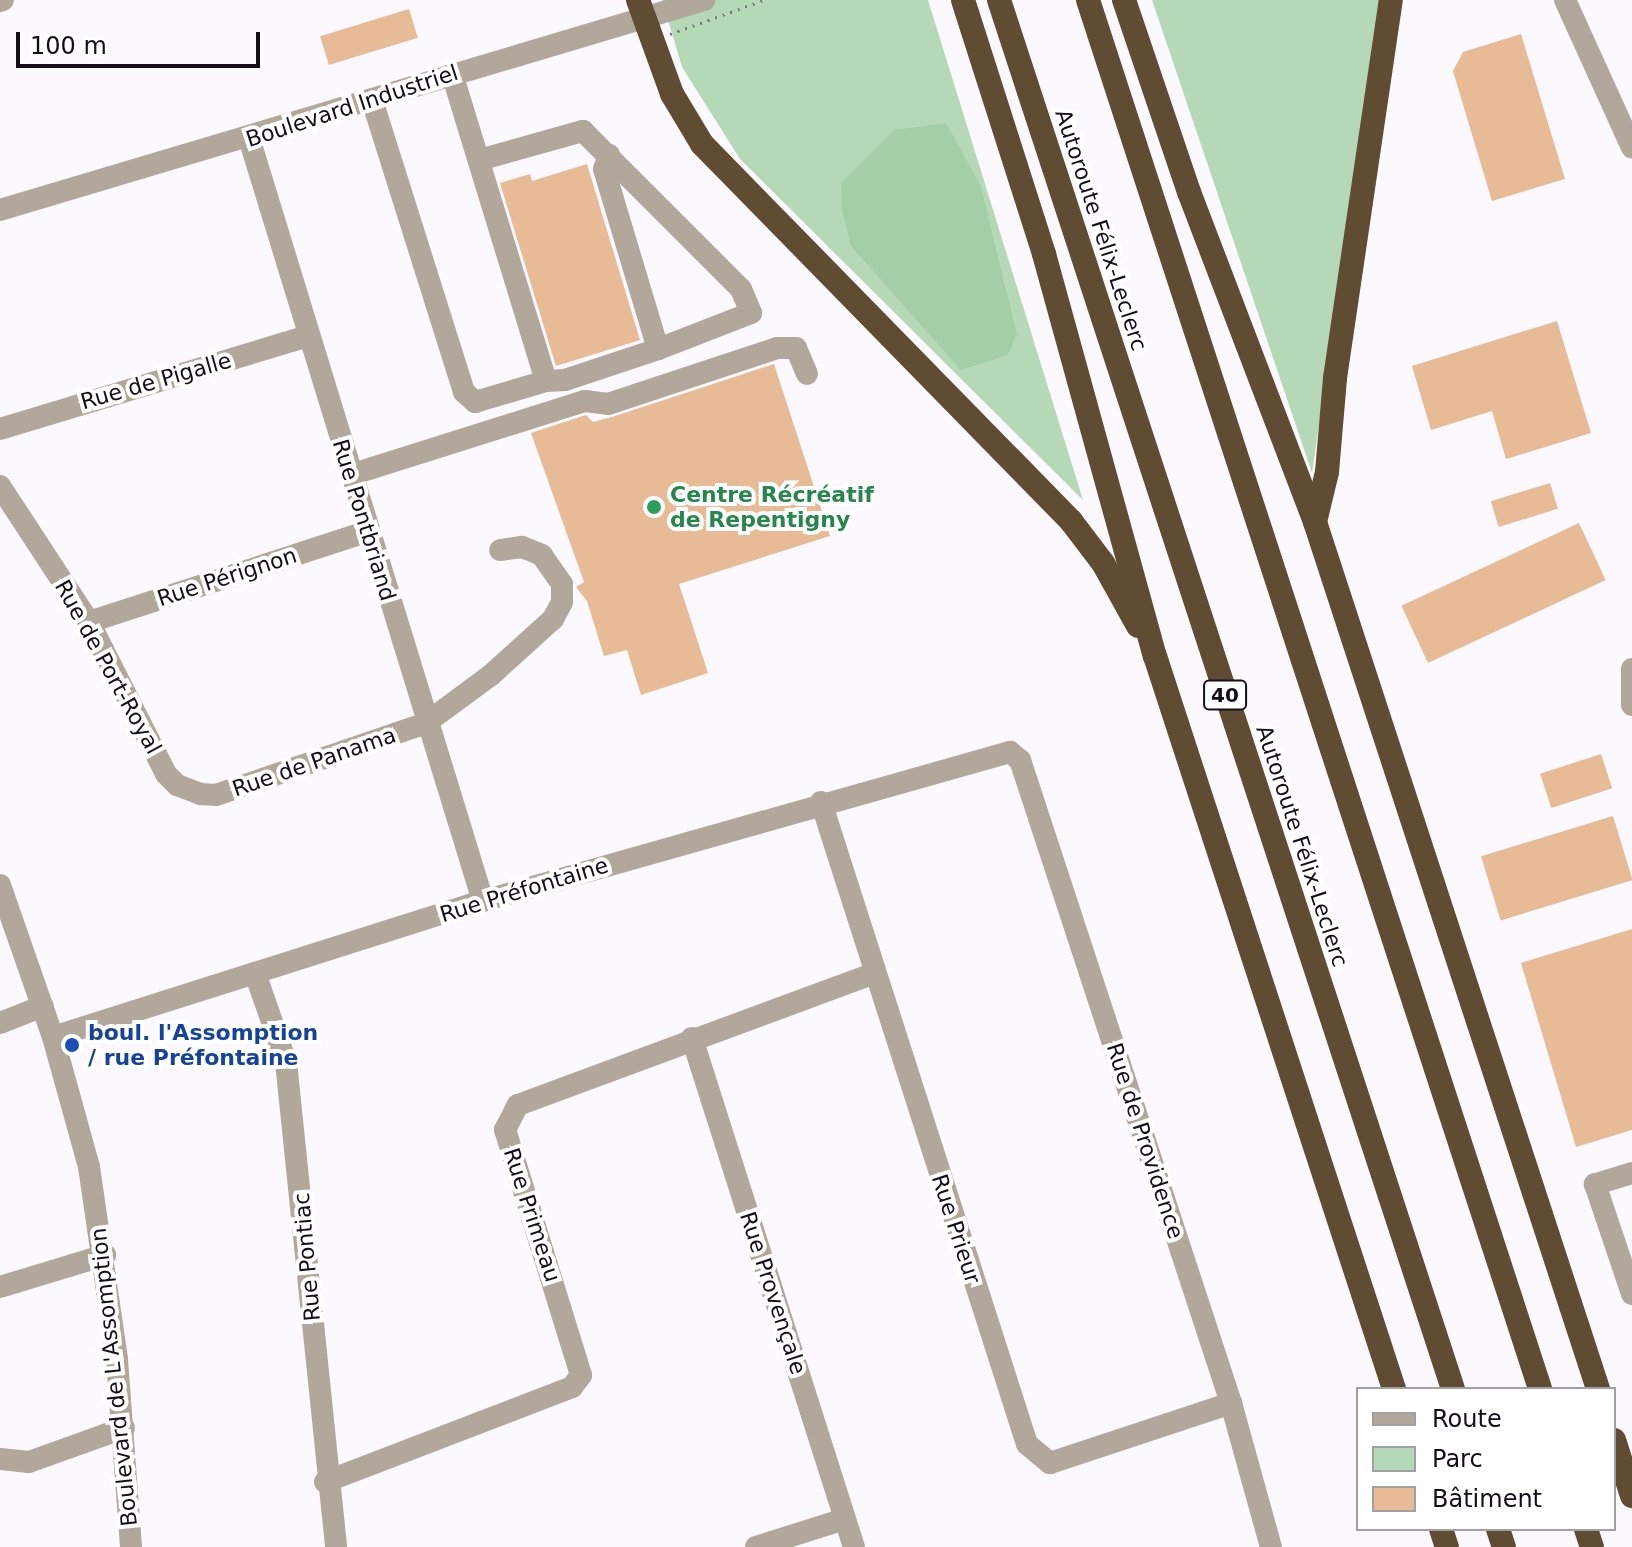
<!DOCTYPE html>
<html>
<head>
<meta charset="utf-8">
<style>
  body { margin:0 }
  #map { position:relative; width:1632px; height:1547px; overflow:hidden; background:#fbf8fe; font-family:"DejaVu Sans",sans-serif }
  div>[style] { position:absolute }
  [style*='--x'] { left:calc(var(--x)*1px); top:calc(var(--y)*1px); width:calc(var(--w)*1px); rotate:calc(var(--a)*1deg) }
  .green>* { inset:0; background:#b5d9b6 }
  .forest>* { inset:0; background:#a4cea6 }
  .building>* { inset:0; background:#e7bb96; transform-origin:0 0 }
  .path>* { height:3px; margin-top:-1.5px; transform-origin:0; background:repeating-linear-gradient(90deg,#7d7880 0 2px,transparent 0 8px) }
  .minor>* { height:22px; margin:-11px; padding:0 11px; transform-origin:11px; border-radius:11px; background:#b2a79b }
  .highway>* { height:24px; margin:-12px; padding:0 12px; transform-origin:12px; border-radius:12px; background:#604b33 }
  .dots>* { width:22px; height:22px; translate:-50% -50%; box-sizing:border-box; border:4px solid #fff; border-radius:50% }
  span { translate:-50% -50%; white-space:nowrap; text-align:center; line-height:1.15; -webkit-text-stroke:8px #fff; paint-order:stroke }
  .shield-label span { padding:2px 6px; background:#fff; border:2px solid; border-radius:6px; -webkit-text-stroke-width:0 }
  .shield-label { font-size:20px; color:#150e19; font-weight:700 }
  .street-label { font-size:22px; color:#150e19 }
  .leisure-label { font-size:22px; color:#27864d; font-weight:700 }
  .left { translate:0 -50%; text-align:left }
  .transit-label { font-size:22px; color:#164399; font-weight:700 }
  .legend { position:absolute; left:1356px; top:1387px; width:260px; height:144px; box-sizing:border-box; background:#fff; border:2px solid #a19fa3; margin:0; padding:10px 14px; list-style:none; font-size:24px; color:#150e19 }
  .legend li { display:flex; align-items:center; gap:16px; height:40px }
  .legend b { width:40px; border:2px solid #a19fa3 }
  .scale { position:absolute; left:16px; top:32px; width:244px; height:36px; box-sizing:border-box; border:4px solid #150e19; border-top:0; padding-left:10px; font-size:24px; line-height:28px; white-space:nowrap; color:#150e19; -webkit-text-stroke:6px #fff; paint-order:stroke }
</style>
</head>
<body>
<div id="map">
  <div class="green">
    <i style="clip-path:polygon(evenodd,662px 0,928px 0,1083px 500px,740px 159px,682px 67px,662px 0,946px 124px,981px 187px,1017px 333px,946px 124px)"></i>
    <i style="clip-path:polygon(1152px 0,1380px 0,1312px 473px)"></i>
  </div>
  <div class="forest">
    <i style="clip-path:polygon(946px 123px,981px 186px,1017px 333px,1008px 355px,961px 370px,851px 246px,842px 210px,841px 183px,894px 130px)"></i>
  </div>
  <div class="building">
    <i style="left:409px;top:9px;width:30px;height:93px;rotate:73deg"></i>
    <i style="clip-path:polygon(1521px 34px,1565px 179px,1492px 201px,1453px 71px,1463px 52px)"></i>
    <i style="clip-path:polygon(587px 164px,640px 340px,556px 366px,500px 183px,530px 174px,532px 181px)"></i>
    <i style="clip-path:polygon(1557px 321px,1591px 433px,1506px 459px,1492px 411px,1431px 430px,1412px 366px)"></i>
    <i style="clip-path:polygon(774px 364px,830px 536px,679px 584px,708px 673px,641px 695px,627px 650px,604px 656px,587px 601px,576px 587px,584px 582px,531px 433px,586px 415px,593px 422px,612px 417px)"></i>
    <i style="left:1550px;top:483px;width:27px;height:62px;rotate:73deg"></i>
    <i style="left:1579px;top:523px;width:63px;height:196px;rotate:65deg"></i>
    <i style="left:1601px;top:754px;width:36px;height:64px;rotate:72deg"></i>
    <i style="left:1613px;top:816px;width:67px;height:138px;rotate:73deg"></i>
    <i style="clip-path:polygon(1632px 929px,1632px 1130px,1576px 1147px,1521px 963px)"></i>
  </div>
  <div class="path">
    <i style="--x:670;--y:34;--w:100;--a:-19.9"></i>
  </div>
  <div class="minor">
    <i style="--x:1565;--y:0;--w:162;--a:65.6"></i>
    <i style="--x:0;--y:1;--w:3;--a:-18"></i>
    <i style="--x:372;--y:100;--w:306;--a:72.5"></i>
    <i style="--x:464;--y:392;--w:15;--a:42"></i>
    <i style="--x:475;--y:402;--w:74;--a:-16.5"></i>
    <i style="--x:546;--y:381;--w:321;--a:-107"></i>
    <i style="--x:249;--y:138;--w:798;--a:72.95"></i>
    <i style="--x:479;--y:160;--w:108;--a:-15.6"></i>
    <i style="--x:583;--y:131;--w:223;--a:45"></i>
    <i style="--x:741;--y:289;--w:26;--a:67"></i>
    <i style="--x:751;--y:313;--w:100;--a:158.8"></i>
    <i style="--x:0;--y:210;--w:735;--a:-16.61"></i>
    <i style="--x:546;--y:381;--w:19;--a:-3"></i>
    <i style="--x:565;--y:380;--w:98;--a:-18.4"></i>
    <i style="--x:658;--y:349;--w:188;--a:-106.7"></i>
    <i style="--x:604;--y:169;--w:15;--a:-70"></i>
    <i style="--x:0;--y:429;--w:323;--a:-16.8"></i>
    <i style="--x:350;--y:475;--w:246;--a:-17.5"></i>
    <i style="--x:585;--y:401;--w:23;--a:7"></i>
    <i style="--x:608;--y:404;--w:178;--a:-18.3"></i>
    <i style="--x:777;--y:348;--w:19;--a:0"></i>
    <i style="--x:796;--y:348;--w:28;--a:67"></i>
    <i style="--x:0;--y:486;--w:163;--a:56.8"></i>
    <i style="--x:89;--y:622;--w:170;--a:63.1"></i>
    <i style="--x:166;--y:774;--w:16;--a:45"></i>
    <i style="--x:177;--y:785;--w:26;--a:21"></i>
    <i style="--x:201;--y:794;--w:15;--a:4"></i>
    <i style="--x:216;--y:795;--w:222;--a:-18.9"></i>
    <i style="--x:426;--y:723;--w:81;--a:-36.4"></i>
    <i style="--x:491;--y:675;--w:84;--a:-42.1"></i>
    <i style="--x:553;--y:619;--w:19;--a:-62"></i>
    <i style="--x:562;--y:602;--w:18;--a:-90"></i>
    <i style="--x:562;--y:584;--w:35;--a:-125"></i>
    <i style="--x:542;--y:555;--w:22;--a:-158"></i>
    <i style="--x:522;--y:547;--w:22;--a:172"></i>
    <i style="--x:89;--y:622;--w:291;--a:-18"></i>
    <i style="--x:1632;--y:669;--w:36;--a:90"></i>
    <i style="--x:821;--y:802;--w:674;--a:72.21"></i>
    <i style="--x:1027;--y:1444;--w:30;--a:40"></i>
    <i style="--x:1050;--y:1463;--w:191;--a:-18.3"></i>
    <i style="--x:0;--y:885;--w:161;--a:70.8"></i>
    <i style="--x:53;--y:1037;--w:135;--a:74.5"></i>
    <i style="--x:89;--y:1167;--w:195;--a:81.7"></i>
    <i style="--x:117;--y:1360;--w:188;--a:85.7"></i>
    <i style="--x:255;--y:973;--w:94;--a:70.8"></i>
    <i style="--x:286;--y:1062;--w:488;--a:84.1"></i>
    <i style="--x:0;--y:1023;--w:46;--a:-21.6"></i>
    <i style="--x:53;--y:1037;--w:451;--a:-17.6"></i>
    <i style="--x:483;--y:901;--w:548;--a:-15.79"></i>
    <i style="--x:1010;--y:752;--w:13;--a:39"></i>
    <i style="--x:1020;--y:760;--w:677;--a:71.83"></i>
    <i style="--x:1231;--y:1403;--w:149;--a:74.5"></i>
    <i style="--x:692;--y:1038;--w:534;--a:72.35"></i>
    <i style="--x:1632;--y:1173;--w:39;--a:163"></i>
    <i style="--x:1595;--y:1184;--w:116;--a:71.4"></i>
    <i style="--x:0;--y:1287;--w:110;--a:-16.9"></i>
    <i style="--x:0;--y:1459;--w:29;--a:6"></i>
    <i style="--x:29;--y:1462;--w:101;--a:-19.7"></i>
    <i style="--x:325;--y:1482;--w:265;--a:-21"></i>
    <i style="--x:572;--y:1387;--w:15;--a:-53"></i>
    <i style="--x:581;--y:1375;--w:257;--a:-107.2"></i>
    <i style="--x:505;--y:1130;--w:28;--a:-63"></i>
    <i style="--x:518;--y:1105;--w:377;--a:-20.3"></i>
    <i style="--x:756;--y:1547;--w:93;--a:-17.5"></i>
  </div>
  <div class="highway">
    <i style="--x:638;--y:0;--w:100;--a:70.1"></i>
    <i style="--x:672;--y:94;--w:58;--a:59"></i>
    <i style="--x:702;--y:144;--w:528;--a:45.61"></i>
    <i style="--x:1071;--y:521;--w:53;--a:52.7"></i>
    <i style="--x:1103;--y:563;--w:72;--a:60.9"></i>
    <i style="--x:963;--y:0;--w:267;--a:72.3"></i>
    <i style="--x:1044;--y:254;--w:417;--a:74.6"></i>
    <i style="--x:1155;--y:656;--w:771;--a:71.94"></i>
    <i style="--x:999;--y:0;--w:1461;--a:71.9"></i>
    <i style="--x:1088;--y:0;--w:1461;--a:71.97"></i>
    <i style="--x:1124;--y:0;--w:203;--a:71.3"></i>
    <i style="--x:1189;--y:192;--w:353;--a:69.1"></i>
    <i style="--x:1315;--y:522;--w:912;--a:71.92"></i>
    <i style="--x:1315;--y:522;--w:51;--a:-76.5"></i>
    <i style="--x:1327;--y:472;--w:94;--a:-85.1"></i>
    <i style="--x:1335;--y:378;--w:382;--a:-81.6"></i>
    <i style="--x:1614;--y:1440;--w:59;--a:72.2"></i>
    <i style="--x:1441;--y:1529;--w:19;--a:72"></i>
    <i style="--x:1498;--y:1529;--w:19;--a:72"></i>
    <i style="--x:1586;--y:1529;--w:19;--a:72"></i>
  </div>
  <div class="dots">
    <i style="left:654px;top:507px;background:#2e9e5b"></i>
    <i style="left:72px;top:1045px;background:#1a4fb4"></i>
  </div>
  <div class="shield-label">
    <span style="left:1225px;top:695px">40</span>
  </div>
  <div class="street-label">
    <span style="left:352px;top:106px;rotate:-18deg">Boulevard Industriel</span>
    <span style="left:1101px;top:230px;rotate:72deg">Autoroute Félix-Leclerc</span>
    <span style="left:156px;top:381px;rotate:-16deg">Rue de Pigalle</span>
    <span style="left:364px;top:520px;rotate:73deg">Rue Pontbriand</span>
    <span style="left:227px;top:577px;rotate:-18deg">Rue Pérignon</span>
    <span style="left:108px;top:667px;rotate:61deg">Rue de Port-Royal</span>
    <span style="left:314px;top:762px;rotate:-19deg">Rue de Panama</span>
    <span style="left:1302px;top:846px;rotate:72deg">Autoroute Félix-Leclerc</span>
    <span style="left:524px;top:890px;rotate:-17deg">Rue Préfontaine</span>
    <span style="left:1145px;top:1141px;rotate:72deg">Rue de Providence</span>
    <span style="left:532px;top:1215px;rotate:72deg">Rue Primeau</span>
    <span style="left:956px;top:1229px;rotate:72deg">Rue Prieur</span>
    <span style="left:307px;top:1257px;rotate:-95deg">Rue Pontiac</span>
    <span style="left:773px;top:1293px;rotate:72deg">Rue Provençale</span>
    <span style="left:114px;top:1377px;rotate:-96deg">Boulevard de L'Assomption</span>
  </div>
  <div class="leisure-label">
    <span class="left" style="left:670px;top:507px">Centre Récréatif<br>de Repentigny</span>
  </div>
  <div class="transit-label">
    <span class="left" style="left:88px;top:1045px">boul. l'Assomption<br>/ rue Préfontaine</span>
  </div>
  <ul class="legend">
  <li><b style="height:10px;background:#b2a79b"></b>Route</li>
  <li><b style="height:22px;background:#b5d9b6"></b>Parc</li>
  <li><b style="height:22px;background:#e7bb96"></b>Bâtiment</li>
  </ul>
  <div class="scale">100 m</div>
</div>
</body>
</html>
